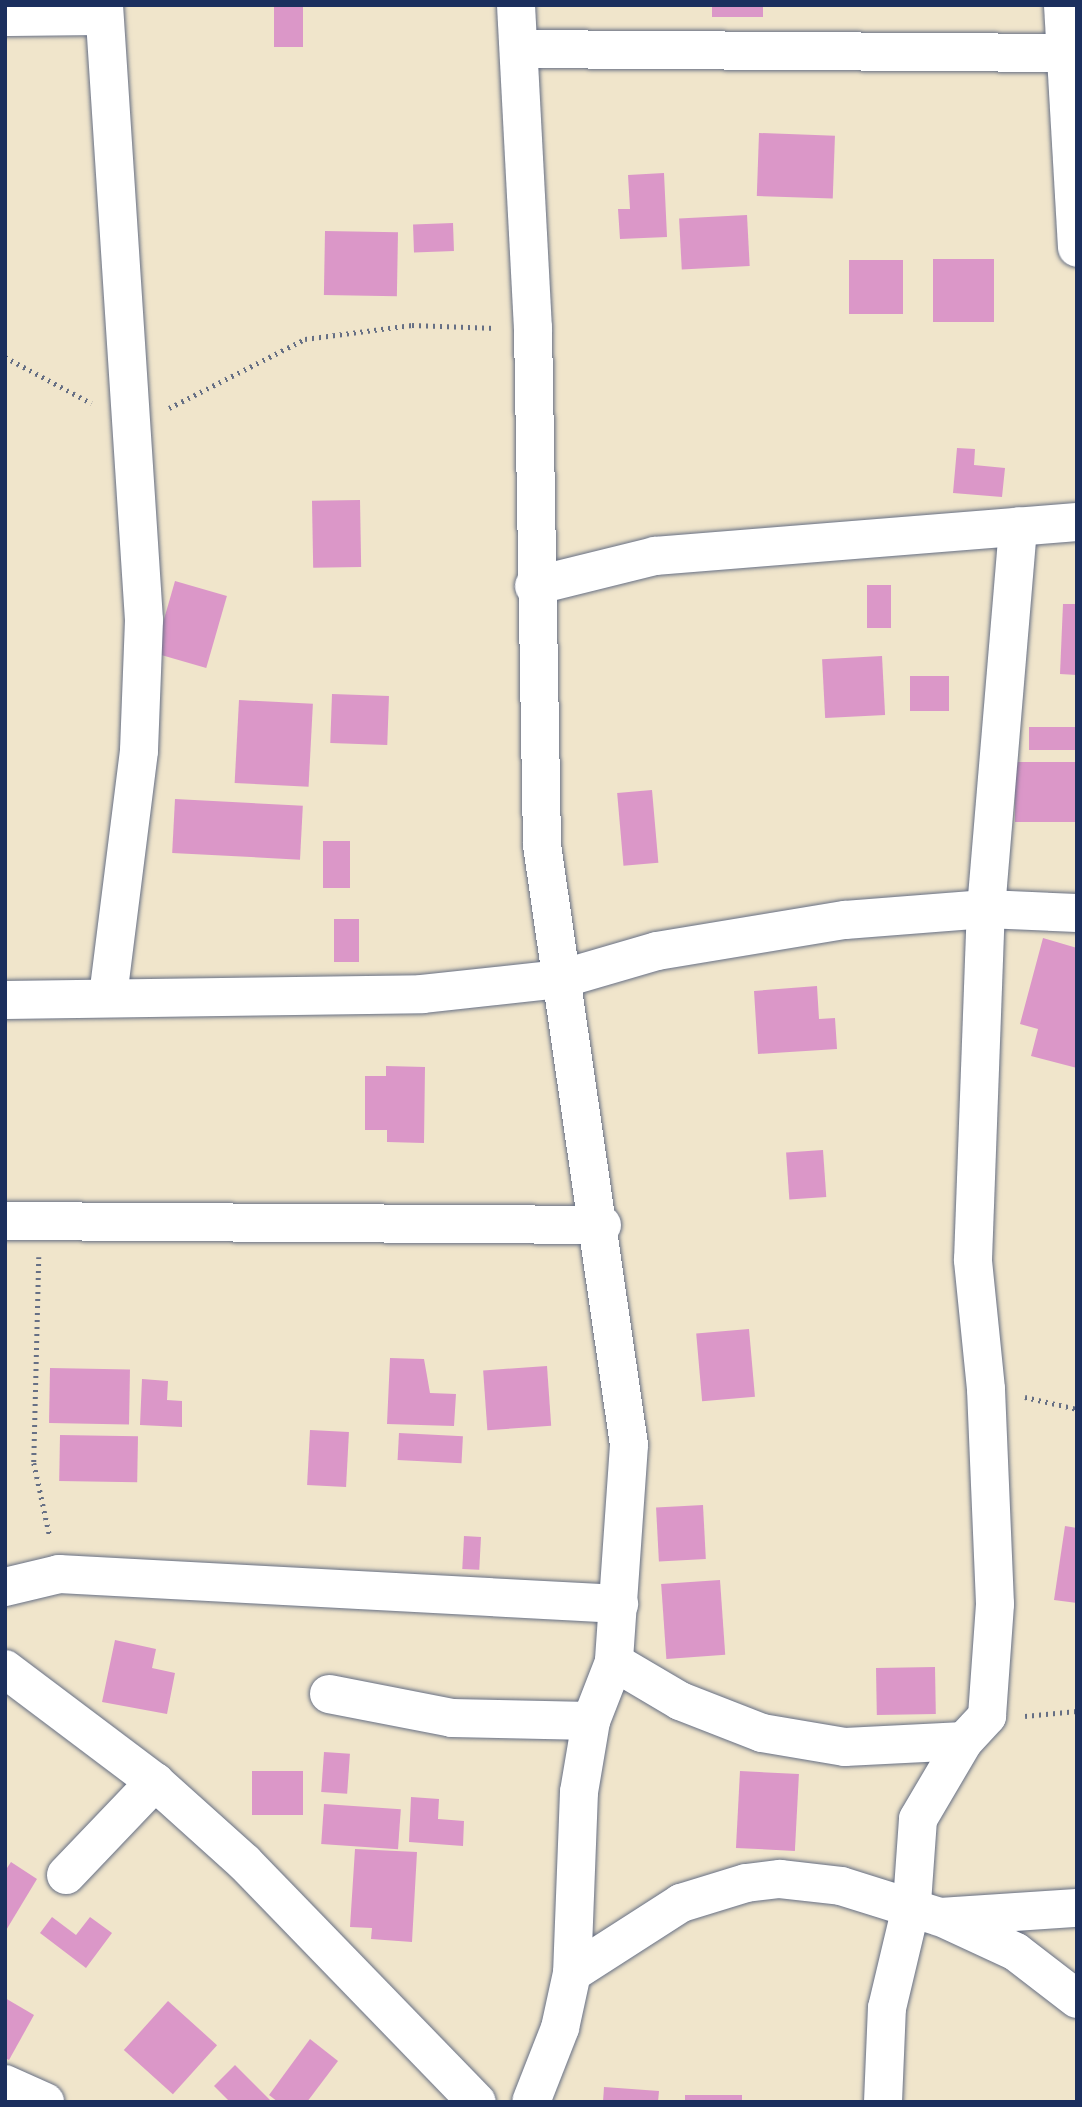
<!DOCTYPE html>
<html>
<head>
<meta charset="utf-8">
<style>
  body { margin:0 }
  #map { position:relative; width:1082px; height:2107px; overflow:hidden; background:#f0e5cb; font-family:"Indie Flower",sans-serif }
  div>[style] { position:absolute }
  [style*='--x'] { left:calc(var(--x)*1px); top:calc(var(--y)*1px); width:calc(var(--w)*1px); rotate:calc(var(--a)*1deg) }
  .building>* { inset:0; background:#db97c8; transform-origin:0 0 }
  .path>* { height:4.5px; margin-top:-2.25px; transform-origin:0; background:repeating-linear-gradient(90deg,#666f84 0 2px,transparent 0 7px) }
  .roads { filter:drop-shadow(0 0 2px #666f84) drop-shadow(0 0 2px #666f84) }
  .minor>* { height:38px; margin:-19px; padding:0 19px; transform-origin:19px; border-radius:19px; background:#fff }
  span { translate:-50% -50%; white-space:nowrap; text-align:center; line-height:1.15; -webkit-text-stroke:5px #f6f6f2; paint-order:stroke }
  .frame { position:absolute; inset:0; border:7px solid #1b2f5e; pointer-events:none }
</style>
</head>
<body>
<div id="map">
  <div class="building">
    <i style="left:274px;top:5px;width:29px;height:42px"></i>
    <i style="left:712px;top:5px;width:51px;height:12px"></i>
    <i style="left:759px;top:133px;width:76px;height:63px;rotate:2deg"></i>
    <i style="clip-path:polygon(664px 173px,667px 237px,620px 239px,618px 209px,630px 209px,628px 175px)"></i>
    <i style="left:747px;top:215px;width:51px;height:68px;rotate:87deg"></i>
    <i style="left:453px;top:223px;width:28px;height:40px;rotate:88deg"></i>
    <i style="left:325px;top:231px;width:73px;height:64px;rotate:1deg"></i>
    <i style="left:933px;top:259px;width:61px;height:63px"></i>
    <i style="left:849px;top:260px;width:54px;height:54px"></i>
    <i style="clip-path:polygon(957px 448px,975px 449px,974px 465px,1005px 468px,1002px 497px,953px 493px)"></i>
    <i style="left:360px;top:500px;width:67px;height:48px;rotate:89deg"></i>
    <i style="left:175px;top:581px;width:54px;height:75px;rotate:16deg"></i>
    <i style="left:867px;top:585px;width:24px;height:43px"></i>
    <i style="clip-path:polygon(1063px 604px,1077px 604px,1077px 675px,1060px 674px)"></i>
    <i style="left:882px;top:656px;width:59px;height:60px;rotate:87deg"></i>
    <i style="left:949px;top:676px;width:35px;height:39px;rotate:90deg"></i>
    <i style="left:332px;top:694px;width:57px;height:49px;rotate:2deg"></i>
    <i style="left:239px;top:700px;width:74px;height:83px;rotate:3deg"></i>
    <i style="left:1077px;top:727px;width:23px;height:48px;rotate:90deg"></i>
    <i style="left:1015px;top:762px;width:62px;height:60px"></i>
    <i style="left:652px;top:790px;width:73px;height:35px;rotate:85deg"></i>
    <i style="left:175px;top:799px;width:128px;height:54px;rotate:3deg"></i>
    <i style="left:323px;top:841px;width:27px;height:47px"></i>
    <i style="left:334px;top:919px;width:25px;height:43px"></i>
    <i style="clip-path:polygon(1043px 938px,1077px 948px,1077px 1068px,1031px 1056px,1038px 1029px,1020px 1024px)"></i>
    <i style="clip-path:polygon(817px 986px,819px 1019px,835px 1018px,837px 1049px,758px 1054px,754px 991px)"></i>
    <i style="clip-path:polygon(386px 1066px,425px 1067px,424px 1143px,387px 1142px,387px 1130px,365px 1130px,365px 1076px,386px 1076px)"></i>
    <i style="left:823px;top:1150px;width:47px;height:37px;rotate:86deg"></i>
    <i style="left:749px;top:1329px;width:68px;height:53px;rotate:85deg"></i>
    <i style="clip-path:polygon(390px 1358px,424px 1359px,430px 1393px,456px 1394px,454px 1426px,387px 1424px)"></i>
    <i style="left:547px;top:1366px;width:60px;height:64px;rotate:86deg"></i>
    <i style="left:50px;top:1368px;width:80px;height:55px;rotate:1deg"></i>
    <i style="clip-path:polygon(142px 1379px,168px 1381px,167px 1400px,182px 1401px,182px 1427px,140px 1425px)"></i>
    <i style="left:310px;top:1430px;width:39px;height:55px;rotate:3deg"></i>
    <i style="left:399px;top:1433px;width:64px;height:27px;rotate:3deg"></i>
    <i style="left:60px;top:1435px;width:78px;height:46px;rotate:1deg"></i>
    <i style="left:703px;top:1505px;width:54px;height:47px;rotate:87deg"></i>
    <i style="clip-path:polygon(1065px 1526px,1077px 1528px,1077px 1603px,1054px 1600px)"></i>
    <i style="left:464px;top:1536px;width:17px;height:33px;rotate:3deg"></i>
    <i style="left:720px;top:1580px;width:75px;height:59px;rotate:86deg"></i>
    <i style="clip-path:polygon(115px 1640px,156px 1649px,152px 1668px,175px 1673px,167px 1714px,102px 1702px)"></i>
    <i style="left:935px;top:1667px;width:47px;height:59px;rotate:89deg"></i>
    <i style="left:324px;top:1752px;width:26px;height:40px;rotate:4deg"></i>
    <i style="left:252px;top:1771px;width:51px;height:44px"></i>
    <i style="left:740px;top:1771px;width:59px;height:77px;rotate:3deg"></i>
    <i style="clip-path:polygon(411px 1797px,439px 1799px,438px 1819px,464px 1821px,463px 1846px,409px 1842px)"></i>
    <i style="left:324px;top:1804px;width:77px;height:40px;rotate:4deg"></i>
    <i style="clip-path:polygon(355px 1849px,417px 1852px,412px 1942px,371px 1939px,372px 1928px,350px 1927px)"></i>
    <i style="clip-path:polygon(11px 1862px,37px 1879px,5px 1932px,5px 1871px)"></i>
    <i style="clip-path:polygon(52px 1917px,76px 1935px,90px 1917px,112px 1933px,86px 1968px,40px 1933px)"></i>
    <i style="clip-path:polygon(5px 1998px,34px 2015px,9px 2060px,5px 2058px)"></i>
    <i style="left:168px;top:2001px;width:66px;height:66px;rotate:42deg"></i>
    <i style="clip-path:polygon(310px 2039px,338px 2061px,307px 2102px,278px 2102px,269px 2095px)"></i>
    <i style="clip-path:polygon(235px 2065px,272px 2102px,230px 2102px,214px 2086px)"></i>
    <i style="clip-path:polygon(604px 2087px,659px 2091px,658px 2102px,603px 2102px)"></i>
    <i style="left:685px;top:2095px;width:57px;height:7px"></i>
  </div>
  <div class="path">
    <i style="--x:5;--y:357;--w:98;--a:28.1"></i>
    <i style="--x:169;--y:408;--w:153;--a:-26.9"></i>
    <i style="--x:305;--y:339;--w:108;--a:-7.5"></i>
    <i style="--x:412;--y:325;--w:84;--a:2"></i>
    <i style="--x:39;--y:1257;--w:206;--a:91.4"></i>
    <i style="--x:34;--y:1463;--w:76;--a:77.8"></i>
    <i style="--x:1025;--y:1397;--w:53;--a:13"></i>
    <i style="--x:1025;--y:1716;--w:52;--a:-5.5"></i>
  </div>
  <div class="roads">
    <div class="minor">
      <i style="--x:104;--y:5;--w:616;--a:86.28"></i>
      <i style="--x:144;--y:620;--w:131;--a:92.2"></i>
      <i style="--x:139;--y:751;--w:248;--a:97.2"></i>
      <i style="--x:516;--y:5;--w:323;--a:87"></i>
      <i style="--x:533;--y:328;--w:517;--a:89"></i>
      <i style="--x:542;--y:845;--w:606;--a:81.75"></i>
      <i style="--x:629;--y:1445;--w:218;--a:94"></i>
      <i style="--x:614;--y:1662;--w:63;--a:111.3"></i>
      <i style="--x:591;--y:1721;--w:72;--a:99.6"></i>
      <i style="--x:579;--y:1792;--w:181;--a:92.2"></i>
      <i style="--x:572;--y:1973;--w:56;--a:102.3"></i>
      <i style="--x:560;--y:2028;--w:79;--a:111.4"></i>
      <i style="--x:1063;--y:5;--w:243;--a:86.7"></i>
      <i style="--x:5;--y:17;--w:99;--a:-0.6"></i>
      <i style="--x:519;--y:49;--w:543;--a:0.42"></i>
      <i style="--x:534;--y:586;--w:125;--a:-13.9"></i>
      <i style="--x:655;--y:556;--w:423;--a:-4.6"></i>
      <i style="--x:5;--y:1000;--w:417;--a:-0.8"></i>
      <i style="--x:422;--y:994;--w:140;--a:-6.2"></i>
      <i style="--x:561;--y:979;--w:100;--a:-16.3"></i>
      <i style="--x:657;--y:951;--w:191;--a:-9.4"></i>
      <i style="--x:845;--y:920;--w:141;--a:-4.5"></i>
      <i style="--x:986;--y:909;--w:91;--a:2.5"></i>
      <i style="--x:5;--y:1221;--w:597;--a:0.38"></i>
      <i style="--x:5;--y:1587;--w:56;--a:-13.5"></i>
      <i style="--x:59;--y:1574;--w:561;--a:3.07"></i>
      <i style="--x:614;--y:1662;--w:77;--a:30.6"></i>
      <i style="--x:680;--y:1701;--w:88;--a:21.3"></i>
      <i style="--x:762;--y:1733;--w:84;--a:9.6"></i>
      <i style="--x:845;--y:1747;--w:119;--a:-2.9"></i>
      <i style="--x:5;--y:1669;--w:188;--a:37"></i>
      <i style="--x:155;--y:1782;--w:121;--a:42"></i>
      <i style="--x:245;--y:1863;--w:333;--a:45.9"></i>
      <i style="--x:329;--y:1694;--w:125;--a:11"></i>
      <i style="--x:452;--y:1718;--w:139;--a:1.2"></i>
      <i style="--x:66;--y:1875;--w:129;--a:-46.3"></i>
      <i style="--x:945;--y:1919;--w:78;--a:24.9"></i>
      <i style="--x:1016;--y:1952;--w:77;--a:37.6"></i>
      <i style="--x:572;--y:1973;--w:130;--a:-32.7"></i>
      <i style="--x:681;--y:1903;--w:68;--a:-17.1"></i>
      <i style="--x:746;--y:1883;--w:34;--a:-7"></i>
      <i style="--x:780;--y:1879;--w:61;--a:6.5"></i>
      <i style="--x:841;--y:1886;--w:104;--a:17.4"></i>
      <i style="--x:940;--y:1917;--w:137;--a:-3.8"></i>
      <i style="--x:5;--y:2084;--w:44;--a:24.2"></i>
      <i style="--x:883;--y:2102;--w:94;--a:-87.6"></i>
      <i style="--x:887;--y:2008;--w:108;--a:-76.6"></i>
      <i style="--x:912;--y:1903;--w:84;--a:-85.9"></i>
      <i style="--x:918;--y:1819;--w:91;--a:-59.5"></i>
      <i style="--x:964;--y:1741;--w:34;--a:-47"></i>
      <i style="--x:987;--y:1716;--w:112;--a:-85.9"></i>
      <i style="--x:995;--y:1604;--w:215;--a:-92.4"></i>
      <i style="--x:986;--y:1389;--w:130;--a:-95.8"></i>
      <i style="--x:973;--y:1260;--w:351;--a:-87.9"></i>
      <i style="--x:986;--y:909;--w:384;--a:-85.2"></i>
    </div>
  </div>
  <div class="frame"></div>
</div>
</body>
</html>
